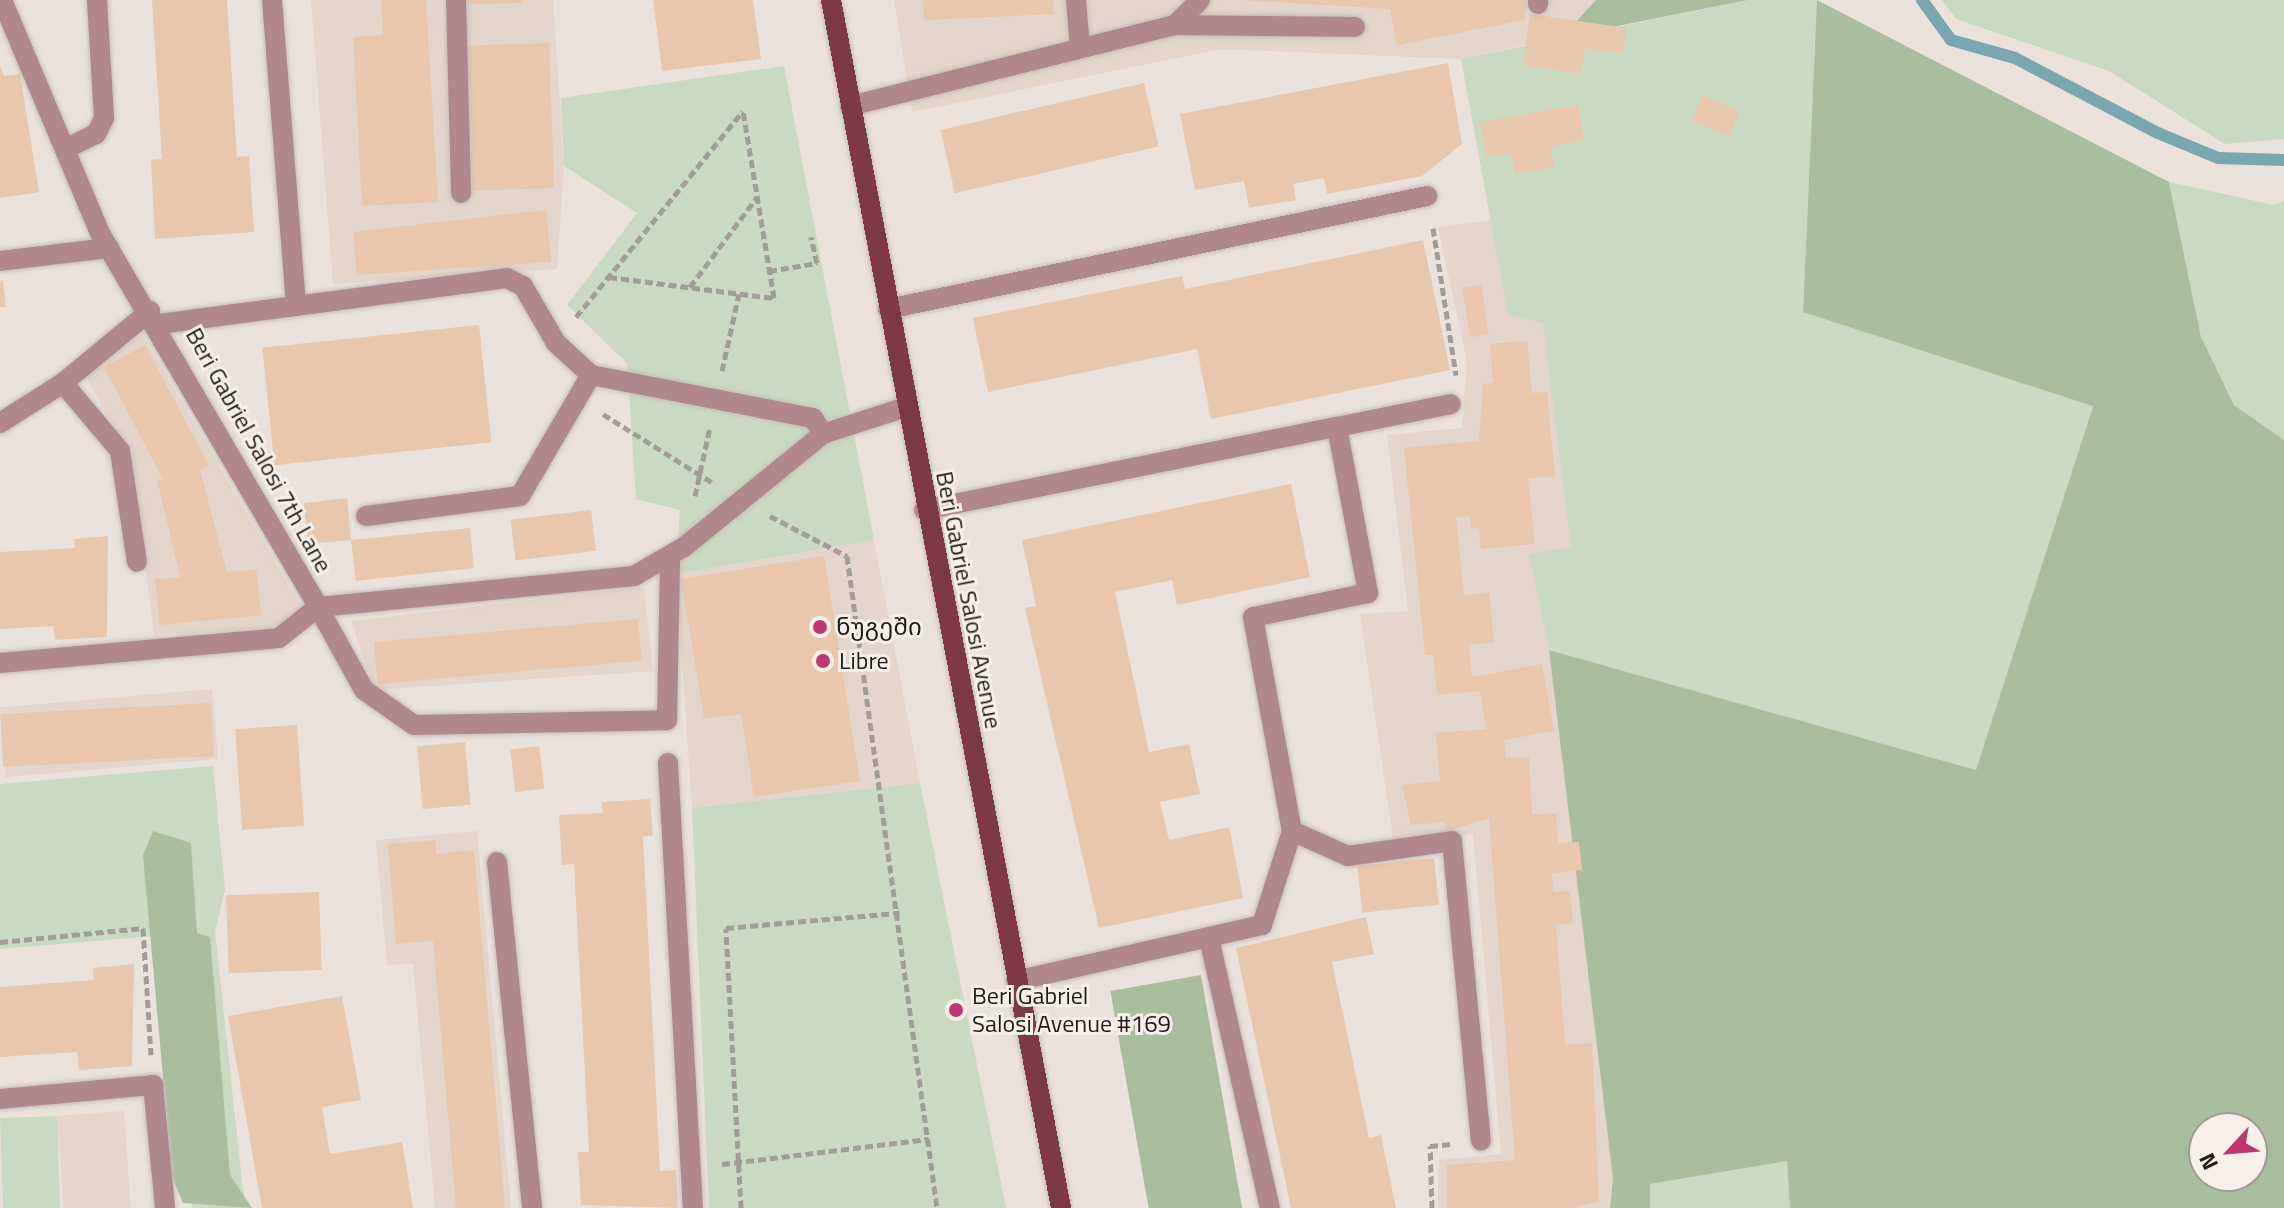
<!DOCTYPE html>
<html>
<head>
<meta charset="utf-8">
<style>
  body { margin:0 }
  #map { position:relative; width:2284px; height:1208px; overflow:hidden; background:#ebe2dc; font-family:"Titillium Web","Noto Sans Georgian",sans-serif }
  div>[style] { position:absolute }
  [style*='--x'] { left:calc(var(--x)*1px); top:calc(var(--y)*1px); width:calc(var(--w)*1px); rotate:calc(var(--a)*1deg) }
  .built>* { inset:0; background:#e5d5ca; transform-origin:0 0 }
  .green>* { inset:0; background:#cadac0; transform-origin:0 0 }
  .forest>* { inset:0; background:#a9be9d; transform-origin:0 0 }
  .stream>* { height:12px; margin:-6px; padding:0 6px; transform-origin:6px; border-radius:6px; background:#78a6b1 }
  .building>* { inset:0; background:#e8c7ad; transform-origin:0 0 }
  .path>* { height:5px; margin-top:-2.5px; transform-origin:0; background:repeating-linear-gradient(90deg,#a39d98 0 8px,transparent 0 12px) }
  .roads { filter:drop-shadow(0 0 2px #c6beb9) drop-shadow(0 0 2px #c6beb9) }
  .minor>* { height:20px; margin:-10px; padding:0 10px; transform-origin:10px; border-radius:10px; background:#b0878c }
  .major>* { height:20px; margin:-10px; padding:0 10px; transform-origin:10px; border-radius:10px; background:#7d3946 }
  .dots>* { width:22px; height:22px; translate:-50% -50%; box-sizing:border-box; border:4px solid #f8efe9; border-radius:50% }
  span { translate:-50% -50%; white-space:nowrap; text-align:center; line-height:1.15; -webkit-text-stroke:6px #f8efe9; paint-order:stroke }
  .street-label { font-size:24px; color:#1f1c1a }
  .poi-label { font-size:24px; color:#1f1c1a }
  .left { translate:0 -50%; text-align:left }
  .north { position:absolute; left:2188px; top:1112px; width:80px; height:80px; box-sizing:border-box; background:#f8efe9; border:2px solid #a19b96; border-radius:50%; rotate:244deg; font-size:22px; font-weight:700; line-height:32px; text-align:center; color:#1f1c1a }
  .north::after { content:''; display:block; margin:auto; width:28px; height:36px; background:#c03670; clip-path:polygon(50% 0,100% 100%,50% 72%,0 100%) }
</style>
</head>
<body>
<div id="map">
  <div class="built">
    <i style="clip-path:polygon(311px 0,553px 0,564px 166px,557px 269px,333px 284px)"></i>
    <i style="clip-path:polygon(894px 0,1596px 0,1562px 37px,1461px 59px,1221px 49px,912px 112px)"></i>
    <i style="clip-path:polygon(1491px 220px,1508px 315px,1543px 322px,1571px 548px,1529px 554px,1549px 650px,1613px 1179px,1610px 1208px,1438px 1208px,1439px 1160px,1501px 1154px,1473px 834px,1394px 845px,1360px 614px,1408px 611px,1387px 435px,1462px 428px,1467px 361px,1438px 227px)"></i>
    <i style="clip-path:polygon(142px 334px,312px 625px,154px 635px,131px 456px,84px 374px)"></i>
    <i style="clip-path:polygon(874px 540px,920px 783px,692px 808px,676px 574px)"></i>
    <i style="clip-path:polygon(644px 587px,653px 671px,374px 690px,351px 621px)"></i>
    <i style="left:212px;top:689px;width:70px;height:213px;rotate:85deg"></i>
    <i style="clip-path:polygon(477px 831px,511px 1208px,435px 1208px,413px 964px,387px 965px,376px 840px)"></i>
    <i style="left:124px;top:1111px;width:97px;height:67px;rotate:86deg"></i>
  </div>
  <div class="green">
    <i style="clip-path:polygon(1748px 0,1817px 0,1803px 311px,2093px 405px,1976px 770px,1549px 650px,1529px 554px,1571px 547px,1543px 323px,1508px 315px,1461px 59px)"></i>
    <i style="clip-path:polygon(1942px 0,2284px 0,2284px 139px,2225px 144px,2109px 71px,1956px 19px)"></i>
    <i style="clip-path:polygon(784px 66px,874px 540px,676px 574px,680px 510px,636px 499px,627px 363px,567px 305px,637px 213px,564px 166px,561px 98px)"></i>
    <i style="clip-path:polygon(2169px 182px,2274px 205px,2284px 200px,2284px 440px,2234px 405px,2201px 337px)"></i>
    <i style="clip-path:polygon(213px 766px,225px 890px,215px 932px,245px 1208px,192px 1208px,168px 935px,0 949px,0 784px)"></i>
    <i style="clip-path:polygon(920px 783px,1006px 1208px,709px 1208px,692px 808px)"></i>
    <i style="left:57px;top:1116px;width:92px;height:57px;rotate:88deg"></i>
    <i style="clip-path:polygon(1787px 1161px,1790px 1208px,1650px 1208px,1650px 1184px)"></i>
  </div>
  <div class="forest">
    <i style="clip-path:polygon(1596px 0,1748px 0,1562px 37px)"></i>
    <i style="clip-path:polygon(evenodd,1817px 0,2169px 182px,2201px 337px,2234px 405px,2284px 440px,2284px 1208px,1790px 1208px,1787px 1161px,1650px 1184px,1650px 1208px,1610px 1208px,1613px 1179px,1549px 650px,1976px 770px,2093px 406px,1803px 312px,1817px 0,2204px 1128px,2252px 1128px,2252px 1176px,2204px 1176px,2204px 1128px)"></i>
    <i style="clip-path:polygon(153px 831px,191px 843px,197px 933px,210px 937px,230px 1175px,252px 1208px,183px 1203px,172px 1177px,143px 855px)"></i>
    <i style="left:1201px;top:975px;width:237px;height:92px;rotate:80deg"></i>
  </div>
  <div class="stream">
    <i style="--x:1922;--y:0;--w:49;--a:54.1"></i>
    <i style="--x:1951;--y:40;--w:66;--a:15.7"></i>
    <i style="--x:2015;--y:58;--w:161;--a:27.7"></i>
    <i style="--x:2158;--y:133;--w:65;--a:22.6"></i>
    <i style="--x:2218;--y:158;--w:66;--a:1.7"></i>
  </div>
  <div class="building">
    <i style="clip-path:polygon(152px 0,227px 0,237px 157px,249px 156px,254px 232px,155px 239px,151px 160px,162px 159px)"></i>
    <i style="clip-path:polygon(381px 0,426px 0,438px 202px,362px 206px,353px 37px,383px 35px)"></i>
    <i style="clip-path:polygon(466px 0,523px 0,523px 3px,467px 4px)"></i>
    <i style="clip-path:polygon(653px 0,753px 0,761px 59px,662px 71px)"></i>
    <i style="clip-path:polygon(923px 0,1053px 0,1054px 14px,924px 20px)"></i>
    <i style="clip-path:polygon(1240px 0,1526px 0,1525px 20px,1397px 45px,1390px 9px)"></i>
    <i style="clip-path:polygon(1530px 14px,1627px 28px,1623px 54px,1585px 48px,1581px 74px,1523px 65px)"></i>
    <i style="left:549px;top:43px;width:145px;height:82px;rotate:88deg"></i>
    <i style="clip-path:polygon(1448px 63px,1462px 144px,1422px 176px,1327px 194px,1324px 178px,1293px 184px,1296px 200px,1249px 208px,1244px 181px,1195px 190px,1180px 114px)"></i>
    <i style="clip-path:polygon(0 64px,4px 76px,20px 74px,39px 192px,0 198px)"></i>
    <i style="left:1144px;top:83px;width:65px;height:209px;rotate:77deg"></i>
    <i style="left:1702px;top:95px;width:41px;height:28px;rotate:22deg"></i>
    <i style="clip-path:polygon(1578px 105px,1584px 140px,1550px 147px,1554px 167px,1515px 174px,1511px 153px,1486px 157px,1480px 122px)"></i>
    <i style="clip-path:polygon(546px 210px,551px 262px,357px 275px,353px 232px)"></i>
    <i style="clip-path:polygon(1423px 240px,1450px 370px,1211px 419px,1197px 349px,988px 392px,973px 318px,1182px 276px,1185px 289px)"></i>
    <i style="clip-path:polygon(3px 280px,6px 307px,0 307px,0 281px)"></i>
    <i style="left:1481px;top:285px;width:50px;height:19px;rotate:81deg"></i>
    <i style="left:479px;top:325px;width:118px;height:218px;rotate:84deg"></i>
    <i style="clip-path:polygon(1527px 341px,1532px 393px,1547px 392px,1555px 476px,1528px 479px,1535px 544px,1481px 549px,1479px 528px,1471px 529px,1469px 516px,1456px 518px,1464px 595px,1489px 592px,1494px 642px,1469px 645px,1472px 677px,1542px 664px,1554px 731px,1504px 740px,1506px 758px,1529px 757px,1532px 815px,1556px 813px,1558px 843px,1579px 842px,1582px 870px,1552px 873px,1553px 892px,1570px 891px,1573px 923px,1556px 925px,1565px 1045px,1592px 1043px,1599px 1201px,1572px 1208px,1447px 1208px,1447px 1165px,1515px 1160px,1489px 818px,1444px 832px,1445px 822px,1411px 825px,1402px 785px,1440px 781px,1436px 733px,1486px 729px,1480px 691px,1437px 695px,1433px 655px,1425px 655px,1404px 448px,1479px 441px,1483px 384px,1493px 383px,1490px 344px)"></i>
    <i style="clip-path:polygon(145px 345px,209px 465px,200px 470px,227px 572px,256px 569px,261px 615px,160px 625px,155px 579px,180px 577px,157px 480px,163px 479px,104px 367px)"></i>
    <i style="clip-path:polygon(1291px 484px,1310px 577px,1177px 605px,1172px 580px,1115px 592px,1149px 752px,1189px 744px,1200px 794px,1160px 802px,1169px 840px,1229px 827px,1243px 898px,1099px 928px,1025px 608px,1036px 606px,1022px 540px)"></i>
    <i style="clip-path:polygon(347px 498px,351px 540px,470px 528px,474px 568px,356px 581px,351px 540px,308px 544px,304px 503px)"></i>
    <i style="left:591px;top:510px;width:41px;height:81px;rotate:83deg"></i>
    <i style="clip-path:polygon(108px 536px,107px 637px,55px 640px,53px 626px,0 629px,0 552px,75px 548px,74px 539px)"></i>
    <i style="clip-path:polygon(824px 556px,860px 781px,754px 797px,741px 714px,704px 719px,681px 579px)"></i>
    <i style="left:638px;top:619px;width:42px;height:265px;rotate:85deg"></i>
    <i style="left:211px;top:703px;width:53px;height:211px;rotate:87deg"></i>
    <i style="left:297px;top:725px;width:101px;height:62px;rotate:86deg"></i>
    <i style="left:465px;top:742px;width:63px;height:48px;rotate:85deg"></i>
    <i style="left:539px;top:746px;width:43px;height:29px;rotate:83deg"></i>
    <i style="clip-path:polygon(650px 799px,653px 836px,643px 836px,660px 1171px,676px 1170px,678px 1208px,581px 1205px,578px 1152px,589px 1152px,574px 864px,562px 865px,559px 815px,603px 813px,602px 802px)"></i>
    <i style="clip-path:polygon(435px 840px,436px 854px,474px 850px,505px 1208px,456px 1208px,433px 941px,396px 944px,388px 844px)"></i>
    <i style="left:1434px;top:858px;width:47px;height:77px;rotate:84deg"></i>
    <i style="left:319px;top:892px;width:78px;height:93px;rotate:88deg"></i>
    <i style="clip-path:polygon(1366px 917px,1374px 954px,1332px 962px,1369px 1138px,1381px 1135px,1396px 1208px,1291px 1208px,1236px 948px)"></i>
    <i style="clip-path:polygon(134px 964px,132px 1066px,79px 1070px,77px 1052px,0 1057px,0 987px,94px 980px,93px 968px)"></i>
    <i style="clip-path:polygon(342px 996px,361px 1100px,322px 1107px,330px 1154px,402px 1142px,413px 1208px,262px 1208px,228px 1016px)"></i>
  </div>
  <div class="path">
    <i style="--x:1433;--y:228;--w:149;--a:81.1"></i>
    <i style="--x:769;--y:271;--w:49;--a:-9.5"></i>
    <i style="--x:817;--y:263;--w:27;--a:-103"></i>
    <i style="--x:609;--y:277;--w:166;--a:7.3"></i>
    <i style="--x:774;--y:298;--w:190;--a:-99.4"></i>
    <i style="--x:690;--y:287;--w:112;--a:-53.3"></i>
    <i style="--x:576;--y:317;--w:265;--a:-51"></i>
    <i style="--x:722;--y:371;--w:79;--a:-77.6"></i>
    <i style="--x:603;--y:414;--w:130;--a:32.1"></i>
    <i style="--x:695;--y:496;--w:71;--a:-77.7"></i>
    <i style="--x:770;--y:516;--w:87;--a:27.5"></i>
    <i style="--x:847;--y:556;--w:658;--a:82.14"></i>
    <i style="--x:0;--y:942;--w:144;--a:-5.6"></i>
    <i style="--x:143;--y:928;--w:127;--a:86.4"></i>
    <i style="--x:722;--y:1164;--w:208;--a:-6.9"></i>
    <i style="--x:741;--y:1208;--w:280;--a:-93.1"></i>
    <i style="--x:726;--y:928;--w:174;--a:-5"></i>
    <i style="--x:1432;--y:1208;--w:62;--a:-91.8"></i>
    <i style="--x:1430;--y:1146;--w:22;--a:-5"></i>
  </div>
  <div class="roads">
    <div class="minor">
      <i style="--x:2;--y:0;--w:255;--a:67.2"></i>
      <i style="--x:101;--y:235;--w:431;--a:59.7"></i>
      <i style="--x:318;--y:607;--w:318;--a:-5.6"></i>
      <i style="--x:634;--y:576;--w:58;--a:-30.1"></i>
      <i style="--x:684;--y:547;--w:179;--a:-39.1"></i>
      <i style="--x:823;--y:434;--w:87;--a:-18"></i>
      <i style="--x:272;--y:0;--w:306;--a:85.5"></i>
      <i style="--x:456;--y:0;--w:193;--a:88.5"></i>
      <i style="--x:1076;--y:0;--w:48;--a:85.2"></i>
      <i style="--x:1538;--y:4;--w:4;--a:-90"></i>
      <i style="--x:1175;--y:25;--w:180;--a:0.6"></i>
      <i style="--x:850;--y:106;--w:335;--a:-14"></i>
      <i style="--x:1175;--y:25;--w:35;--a:-45"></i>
      <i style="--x:67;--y:148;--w:32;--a:-26"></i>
      <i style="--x:96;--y:134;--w:18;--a:-63"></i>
      <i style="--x:104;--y:118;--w:118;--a:-93.4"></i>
      <i style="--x:0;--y:261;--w:110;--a:-6.8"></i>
      <i style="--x:888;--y:309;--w:551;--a:-11.84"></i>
      <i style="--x:159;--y:324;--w:351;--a:-7.5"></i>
      <i style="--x:507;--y:278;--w:18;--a:27"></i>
      <i style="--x:523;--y:286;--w:66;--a:59.9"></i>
      <i style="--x:556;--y:343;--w:47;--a:42.4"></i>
      <i style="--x:591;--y:375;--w:226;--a:11"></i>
      <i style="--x:813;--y:418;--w:19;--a:58"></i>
      <i style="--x:63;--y:383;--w:89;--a:50"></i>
      <i style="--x:120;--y:451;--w:112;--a:81.3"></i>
      <i style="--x:0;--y:423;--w:75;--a:-32.4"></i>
      <i style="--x:63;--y:383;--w:113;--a:-39.6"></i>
      <i style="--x:1337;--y:427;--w:116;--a:-11.4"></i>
      <i style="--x:924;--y:510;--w:421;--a:-11.4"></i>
      <i style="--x:1337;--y:427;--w:169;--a:79.4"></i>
      <i style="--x:1368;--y:593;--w:117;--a:168.2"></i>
      <i style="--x:1253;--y:617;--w:218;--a:79.7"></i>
      <i style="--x:1292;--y:831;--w:99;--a:107.7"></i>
      <i style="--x:1262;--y:925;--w:252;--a:167.2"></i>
      <i style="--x:366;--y:516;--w:155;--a:-7.4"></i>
      <i style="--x:520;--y:496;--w:140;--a:-59.6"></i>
      <i style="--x:0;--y:663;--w:280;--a:-5.1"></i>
      <i style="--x:279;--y:638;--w:50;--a:-38.5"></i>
      <i style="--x:318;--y:607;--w:95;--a:61"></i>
      <i style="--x:364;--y:690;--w:61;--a:35"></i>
      <i style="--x:414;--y:725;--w:253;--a:-1.1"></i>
      <i style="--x:667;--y:720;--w:163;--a:-88.9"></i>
      <i style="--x:668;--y:763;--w:446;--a:86.8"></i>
      <i style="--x:1292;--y:831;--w:61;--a:24.1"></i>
      <i style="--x:1348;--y:856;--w:105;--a:-8.2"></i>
      <i style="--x:1452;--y:841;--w:301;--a:84.5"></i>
      <i style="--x:497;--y:862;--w:348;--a:84.2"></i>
      <i style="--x:1209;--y:938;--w:277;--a:77.3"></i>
      <i style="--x:0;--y:1099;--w:154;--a:-5.2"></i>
      <i style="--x:153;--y:1085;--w:124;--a:84.4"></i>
    </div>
    <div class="major">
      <i style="--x:831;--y:0;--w:1230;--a:79.22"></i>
    </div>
  </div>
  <div class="dots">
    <i style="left:820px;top:627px;background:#c03670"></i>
    <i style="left:823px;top:661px;background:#c03670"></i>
    <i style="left:956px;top:1010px;background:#c03670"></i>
  </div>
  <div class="street-label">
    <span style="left:259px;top:450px;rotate:61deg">Beri Gabriel Salosi 7th Lane</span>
    <span style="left:969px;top:600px;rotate:79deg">Beri Gabriel Salosi Avenue</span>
  </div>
  <div class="poi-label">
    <span class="left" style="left:836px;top:627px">ნუგეში</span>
    <span class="left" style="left:839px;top:661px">Libre</span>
    <span class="left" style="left:972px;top:1010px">Beri Gabriel<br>Salosi Avenue #169</span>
  </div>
  <div class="north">N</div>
</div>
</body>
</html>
